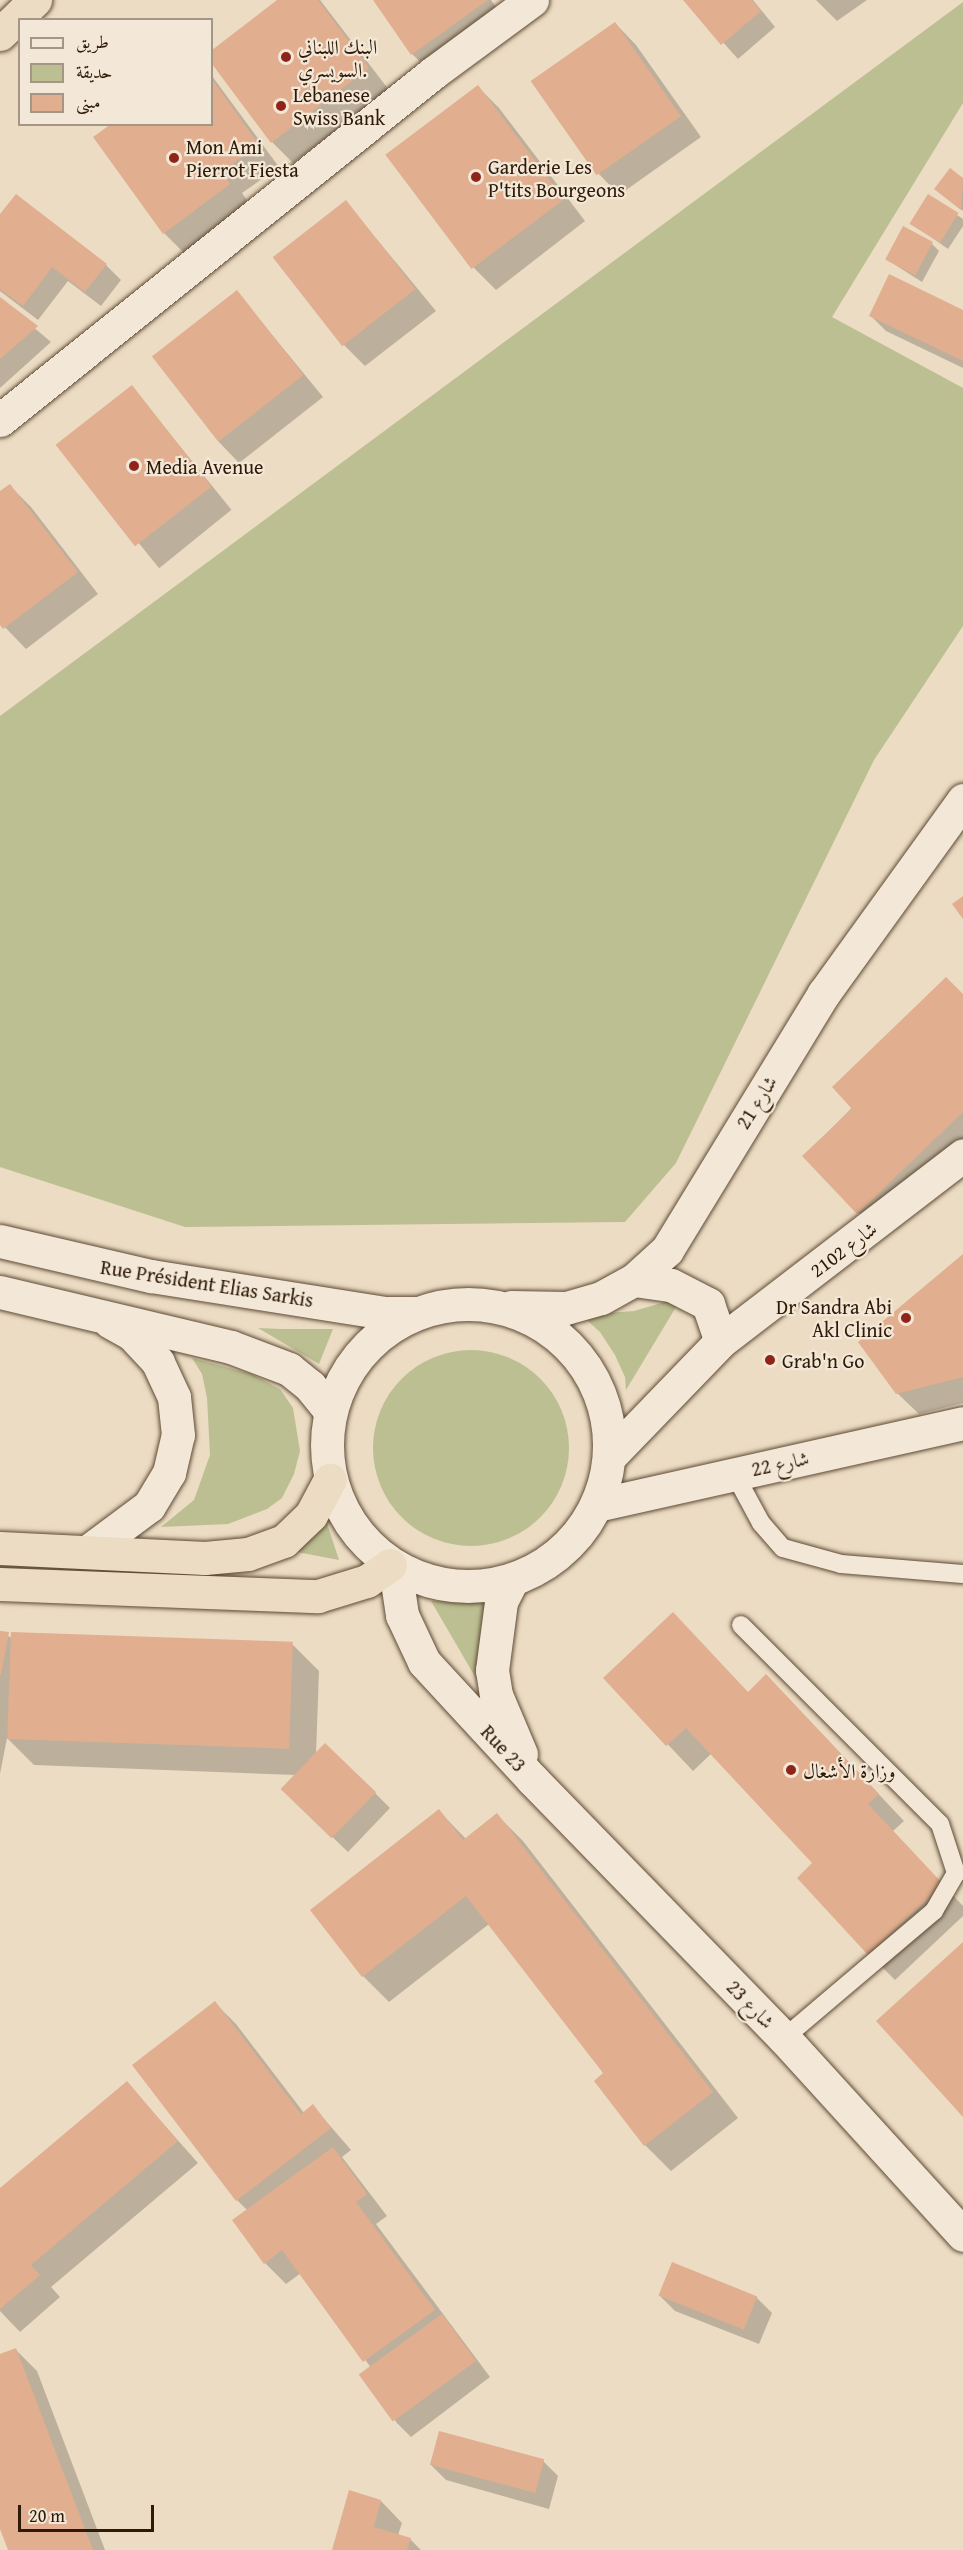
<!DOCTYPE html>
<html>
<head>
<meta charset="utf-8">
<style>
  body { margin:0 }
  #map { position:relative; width:963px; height:2550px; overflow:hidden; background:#ecdcc3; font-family:"Gentium Book Plus",Amiri,serif }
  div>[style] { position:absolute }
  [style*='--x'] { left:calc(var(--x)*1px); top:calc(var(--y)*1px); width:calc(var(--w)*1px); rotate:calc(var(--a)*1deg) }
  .green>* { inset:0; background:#bcbf91 }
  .round { border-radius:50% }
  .shadow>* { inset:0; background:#0003; transform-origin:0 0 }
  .building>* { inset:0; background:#e1ae8f; transform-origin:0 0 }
  .roads { filter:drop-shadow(0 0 2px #5e4a35) drop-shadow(0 0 2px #5e4a35) }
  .lane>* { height:18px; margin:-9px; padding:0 9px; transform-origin:9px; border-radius:9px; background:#f3e8d8 }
  .street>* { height:33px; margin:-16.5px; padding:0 16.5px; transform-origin:16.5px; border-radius:16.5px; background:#f3e8d8 }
  .secondary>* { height:33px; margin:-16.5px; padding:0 16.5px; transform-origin:16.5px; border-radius:16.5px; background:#f3e8d8 }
  .secondary>.ring { margin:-16.5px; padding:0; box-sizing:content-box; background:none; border:33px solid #f3e8d8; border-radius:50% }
  .highway>* { height:33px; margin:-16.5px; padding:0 16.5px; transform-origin:16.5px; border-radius:16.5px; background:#ecdcc3 }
  .dots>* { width:16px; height:16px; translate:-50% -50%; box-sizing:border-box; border:3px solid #f3e8d8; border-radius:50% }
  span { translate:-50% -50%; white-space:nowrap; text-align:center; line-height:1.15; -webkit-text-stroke:4.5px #f3e8d8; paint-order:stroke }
  .poi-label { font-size:20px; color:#2e1a06 }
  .left { translate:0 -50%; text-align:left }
  .right { translate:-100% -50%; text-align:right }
  .street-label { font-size:20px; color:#2e1a06 }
  .legend { position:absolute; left:18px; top:18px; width:195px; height:108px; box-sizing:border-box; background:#f3e8d8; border:2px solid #a49684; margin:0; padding:8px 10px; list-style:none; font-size:18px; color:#2e1a06 }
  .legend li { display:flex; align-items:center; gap:12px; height:30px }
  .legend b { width:30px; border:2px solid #a49684 }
  .scale { position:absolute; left:18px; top:2505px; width:136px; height:27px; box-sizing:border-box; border:3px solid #2e1a06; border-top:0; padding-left:8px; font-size:18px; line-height:21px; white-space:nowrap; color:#2e1a06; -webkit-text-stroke:4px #f3e8d8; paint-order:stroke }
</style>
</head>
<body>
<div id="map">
  <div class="green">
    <i style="clip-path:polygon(963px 2px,963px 103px,832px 317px,963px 388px,963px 626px,874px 760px,676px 1163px,625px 1222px,185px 1227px,0 1167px,0 716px)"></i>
    <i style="clip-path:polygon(682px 1297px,626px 1390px,625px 1377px,615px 1355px,600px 1332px,581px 1315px,634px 1311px)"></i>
    <i style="clip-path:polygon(258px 1328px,281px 1329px,333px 1329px,319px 1364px)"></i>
    <i class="round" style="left:373px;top:1350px;width:196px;height:196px"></i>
    <i style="clip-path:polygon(192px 1358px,251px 1374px,280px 1389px,293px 1408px,300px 1451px,294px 1474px,282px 1498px,267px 1509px,228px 1524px,161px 1527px,194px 1500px,210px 1455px,207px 1398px,202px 1374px)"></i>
    <i style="clip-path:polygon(325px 1517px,339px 1560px,281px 1549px)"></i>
    <i style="clip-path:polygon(431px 1601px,485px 1602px,477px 1680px)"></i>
  </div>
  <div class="shadow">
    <i style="clip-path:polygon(280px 0,320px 0,389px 90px,293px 163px,272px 142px,212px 62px,212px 52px)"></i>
    <i style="clip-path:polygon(375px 0,491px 0,507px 23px,434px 75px,412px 54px)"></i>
    <i style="clip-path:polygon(685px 0,753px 0,775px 27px,738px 59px)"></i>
    <i style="clip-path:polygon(816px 0,867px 0,837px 21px)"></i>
    <i style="clip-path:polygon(615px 23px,636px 45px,701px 137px,619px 195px,598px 173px)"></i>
    <i style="clip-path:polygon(212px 76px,279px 167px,242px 193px,251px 206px,185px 254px,164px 233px,212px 124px)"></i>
    <i style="clip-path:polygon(478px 87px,499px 108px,585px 221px,496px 290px,475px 269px,389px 155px)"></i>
    <i style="clip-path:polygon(951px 170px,963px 180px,963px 211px,944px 196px)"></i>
    <i style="clip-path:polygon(929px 196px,963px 219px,963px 226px,948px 249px,911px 223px)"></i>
    <i style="clip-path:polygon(346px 202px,436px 311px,365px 366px,344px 345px)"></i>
    <i style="clip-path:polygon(0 217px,106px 265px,121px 280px,101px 306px,68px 281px,38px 320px,0 291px)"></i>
    <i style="clip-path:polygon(932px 244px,939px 251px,922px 282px,886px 259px)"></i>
    <i style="clip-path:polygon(237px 292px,323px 397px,239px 463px,218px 441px,153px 357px)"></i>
    <i style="clip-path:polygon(0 299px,51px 342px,0 388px)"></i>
    <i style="clip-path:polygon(963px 311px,963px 368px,886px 331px,871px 316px)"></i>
    <i style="left:132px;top:387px;width:158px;height:93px;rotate:51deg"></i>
    <i style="clip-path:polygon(10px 486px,31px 507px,98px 594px,26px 649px,0 622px,0 493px)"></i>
    <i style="clip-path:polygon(963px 996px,963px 1154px,879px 1234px,804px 1156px)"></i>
    <i style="clip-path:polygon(963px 1256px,963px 1403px,919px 1414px,897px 1393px)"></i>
    <i style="clip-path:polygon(0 1632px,12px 1638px,293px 1645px,319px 1671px,316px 1755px,375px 1793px,390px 1808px,348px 1852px,298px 1804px,296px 1775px,34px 1765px,7px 1738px,0 1774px)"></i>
    <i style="clip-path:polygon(605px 1678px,748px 1693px,792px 1702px,904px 1821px,893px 1831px,963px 1906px,963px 1916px,895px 1980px,869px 1954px,815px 1863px,712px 1753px,693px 1771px)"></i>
    <i style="clip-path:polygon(439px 1811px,466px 1839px,497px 1815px,523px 1841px,738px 2118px,671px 2171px,645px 2145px,605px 2074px,489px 1924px,389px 2002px,363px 1976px)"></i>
    <i style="clip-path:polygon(215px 2003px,236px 2024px,304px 2113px,313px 2106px,351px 2150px,342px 2157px,387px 2216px,376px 2224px,490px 2377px,411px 2437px,396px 2422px,372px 2369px,301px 2273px,286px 2284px,265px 2263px,248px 2211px,237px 2200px)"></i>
    <i style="clip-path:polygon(127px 2083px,198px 2163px,51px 2287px,60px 2297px,20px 2332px,0 2311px,0 2190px)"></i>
    <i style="clip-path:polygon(672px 2264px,757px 2298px,772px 2313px,759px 2344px,675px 2311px,660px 2296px)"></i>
    <i style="clip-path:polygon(16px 2350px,37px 2371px,105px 2550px,10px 2550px,0 2525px,0 2356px)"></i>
    <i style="clip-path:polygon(543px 2461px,558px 2476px,549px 2509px,446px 2480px,431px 2465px)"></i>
    <i style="clip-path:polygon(381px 2501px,402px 2523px,398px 2535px,410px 2539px,421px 2550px,333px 2550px)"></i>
  </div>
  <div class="building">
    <i style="clip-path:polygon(277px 0,318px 0,369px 68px,271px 143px,212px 64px,212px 50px)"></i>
    <i style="clip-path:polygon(373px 0,488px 0,411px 55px)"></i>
    <i style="clip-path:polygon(683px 0,752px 0,761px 11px,721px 45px)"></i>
    <i style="left:615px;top:22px;width:115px;height:103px;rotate:55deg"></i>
    <i style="clip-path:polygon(212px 79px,259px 145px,222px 171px,230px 184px,163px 234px,93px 137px,111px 124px,212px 124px)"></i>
    <i style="left:478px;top:85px;width:143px;height:116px;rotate:53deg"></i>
    <i style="clip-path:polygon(950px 168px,963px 178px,961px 210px,934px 189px)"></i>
    <i style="clip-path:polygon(16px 194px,107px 264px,85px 292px,52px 267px,23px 306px,0 289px,0 214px)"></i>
    <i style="left:928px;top:194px;width:36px;height:35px;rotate:32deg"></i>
    <i style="left:346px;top:200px;width:113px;height:93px;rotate:52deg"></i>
    <i style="left:903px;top:226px;width:34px;height:38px;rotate:28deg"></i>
    <i style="clip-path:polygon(889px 274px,963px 310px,963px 361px,869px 316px)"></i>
    <i style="left:237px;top:290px;width:108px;height:108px;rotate:52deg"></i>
    <i style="clip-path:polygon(0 297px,38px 326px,0 359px)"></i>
    <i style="left:132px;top:385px;width:129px;height:97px;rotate:52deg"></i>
    <i style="clip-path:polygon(10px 484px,78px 572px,3px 629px,0 625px,0 491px)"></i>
    <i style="clip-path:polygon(963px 896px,963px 919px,952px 904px)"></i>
    <i style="clip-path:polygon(946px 977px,963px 994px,963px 1112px,857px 1214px,802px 1156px,852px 1109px,832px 1087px)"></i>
    <i style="clip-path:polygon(963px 1254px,963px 1377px,896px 1394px,858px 1342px)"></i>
    <i style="clip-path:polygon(673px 1612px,748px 1692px,766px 1674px,879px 1794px,868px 1804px,943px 1884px,868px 1955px,797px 1878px,812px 1863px,686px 1728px,666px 1746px,603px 1678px)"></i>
    <i style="clip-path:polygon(0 1631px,9px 1632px,1px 1675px,0 1675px)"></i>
    <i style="left:11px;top:1632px;width:282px;height:107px;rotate:2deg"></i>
    <i style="left:325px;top:1743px;width:71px;height:64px;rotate:44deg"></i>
    <i style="clip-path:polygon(439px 1809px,463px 1840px,497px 1813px,713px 2092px,644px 2146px,594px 2081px,603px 2073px,466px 1896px,362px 1977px,310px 1910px)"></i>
    <i style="clip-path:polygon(963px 1942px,963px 2117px,876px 2021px)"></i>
    <i style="clip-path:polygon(215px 2001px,301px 2114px,313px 2104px,331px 2128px,236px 2201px,132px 2065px)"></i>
    <i style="clip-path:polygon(127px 2081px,178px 2141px,31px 2265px,40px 2275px,0 2309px,0 2188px)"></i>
    <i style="clip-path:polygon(333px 2147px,367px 2194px,356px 2202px,435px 2310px,363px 2362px,282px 2250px,264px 2264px,232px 2220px)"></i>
    <i style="left:672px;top:2262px;width:92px;height:36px;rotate:22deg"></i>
    <i style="left:442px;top:2314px;width:58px;height:103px;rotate:54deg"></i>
    <i style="clip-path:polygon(16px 2348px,93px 2550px,8px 2550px,0 2529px,0 2354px)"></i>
    <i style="left:439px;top:2431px;width:109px;height:35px;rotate:15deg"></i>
    <i style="clip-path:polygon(349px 2490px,381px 2500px,374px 2527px,411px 2538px,407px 2550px,332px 2550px)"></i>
  </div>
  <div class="roads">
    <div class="lane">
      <i style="--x:734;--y:1473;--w:57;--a:61.6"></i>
      <i style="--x:761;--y:1523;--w:33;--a:49"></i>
      <i style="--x:783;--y:1548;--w:60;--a:15.4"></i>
      <i style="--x:841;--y:1564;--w:122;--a:4.7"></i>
      <i style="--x:741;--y:1625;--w:281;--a:45"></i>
      <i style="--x:940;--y:1824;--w:52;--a:71.9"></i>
      <i style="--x:956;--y:1873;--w:44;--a:120.1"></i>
      <i style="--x:934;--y:1911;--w:197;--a:139.7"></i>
    </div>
    <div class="street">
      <i style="--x:0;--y:420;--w:555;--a:-38.71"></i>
      <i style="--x:433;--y:73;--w:123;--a:-36.4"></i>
      <i style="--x:609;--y:1457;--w:161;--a:-46"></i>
      <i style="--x:721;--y:1341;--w:305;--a:-37.5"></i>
      <i style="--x:597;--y:1505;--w:375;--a:-12.6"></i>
    </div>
    <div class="secondary">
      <i style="--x:0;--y:1241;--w:155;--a:13.1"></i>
      <i style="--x:151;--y:1276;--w:237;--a:9"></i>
      <i style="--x:385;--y:1313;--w:30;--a:0"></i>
      <i style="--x:634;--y:1280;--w:37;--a:8"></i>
      <i style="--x:671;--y:1285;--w:42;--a:27.2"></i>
      <i style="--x:708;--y:1304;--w:39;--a:71"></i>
      <i style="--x:0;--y:1292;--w:237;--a:13.4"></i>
      <i style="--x:231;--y:1347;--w:62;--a:20.8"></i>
      <i style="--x:289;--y:1369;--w:27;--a:39"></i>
      <i style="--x:310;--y:1386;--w:32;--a:51"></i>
      <i class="ring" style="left:327px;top:1304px;width:249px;height:249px"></i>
      <i style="--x:511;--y:1307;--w:55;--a:1"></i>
      <i style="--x:566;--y:1308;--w:36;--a:-16"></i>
      <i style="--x:601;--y:1298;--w:38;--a:-29"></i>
      <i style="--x:634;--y:1280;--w:45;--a:-42.3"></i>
      <i style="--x:667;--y:1250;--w:301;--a:-58.6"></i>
      <i style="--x:824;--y:993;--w:238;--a:-54.2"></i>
      <i style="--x:87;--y:1552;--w:77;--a:-36.6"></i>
      <i style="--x:149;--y:1506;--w:39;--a:-59"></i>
      <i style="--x:169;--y:1473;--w:39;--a:-77"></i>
      <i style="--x:178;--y:1435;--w:38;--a:-96"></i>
      <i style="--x:174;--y:1397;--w:38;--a:-115"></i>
      <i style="--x:158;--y:1362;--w:38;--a:-133"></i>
      <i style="--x:132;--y:1334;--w:25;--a:-151"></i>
      <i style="--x:395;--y:1568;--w:48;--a:81.5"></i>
      <i style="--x:402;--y:1615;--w:52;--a:64.9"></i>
      <i style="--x:424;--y:1662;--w:161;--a:47.3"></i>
      <i style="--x:533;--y:1780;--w:360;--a:45.8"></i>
      <i style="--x:784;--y:2038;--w:266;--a:47.7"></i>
      <i style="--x:511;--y:1582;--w:22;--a:117"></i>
      <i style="--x:501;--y:1602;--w:69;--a:97.5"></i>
      <i style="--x:492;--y:1670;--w:25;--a:81"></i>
      <i style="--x:496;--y:1695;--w:64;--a:67"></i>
    </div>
    <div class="highway">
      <i style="--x:0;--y:34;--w:49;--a:-44.2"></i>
      <i style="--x:0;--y:1548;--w:205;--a:2.8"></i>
      <i style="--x:205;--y:1558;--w:43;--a:-5.3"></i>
      <i style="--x:248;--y:1554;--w:38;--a:-20"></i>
      <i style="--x:284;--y:1541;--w:37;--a:-44"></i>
      <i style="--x:311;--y:1515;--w:40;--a:-62"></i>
      <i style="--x:0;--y:1584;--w:318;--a:2.2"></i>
      <i style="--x:318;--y:1596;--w:51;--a:-17"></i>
      <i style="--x:367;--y:1581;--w:28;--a:-35"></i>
    </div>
  </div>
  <div class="dots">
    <i style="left:286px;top:57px;background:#8f2418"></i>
    <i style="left:281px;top:106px;background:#8f2418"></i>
    <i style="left:174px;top:158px;background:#8f2418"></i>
    <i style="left:476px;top:177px;background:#8f2418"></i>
    <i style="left:134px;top:466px;background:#8f2418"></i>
    <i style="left:906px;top:1318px;background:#8f2418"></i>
    <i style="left:770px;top:1360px;background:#8f2418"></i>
    <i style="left:791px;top:1770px;background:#8f2418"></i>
  </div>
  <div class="poi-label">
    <span class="left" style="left:298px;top:58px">البنك اللبناني<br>السويسري.</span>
    <span class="left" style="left:293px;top:106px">Lebanese<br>Swiss Bank</span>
    <span class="left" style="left:186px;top:158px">Mon Ami<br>Pierrot Fiesta</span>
    <span class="left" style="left:488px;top:178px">Garderie Les<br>P'tits Bourgeons</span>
    <span class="left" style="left:146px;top:466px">Media Avenue</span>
    <span class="right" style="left:892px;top:1318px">Dr Sandra Abi<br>Akl Clinic</span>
    <span class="left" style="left:782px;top:1360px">Grab'n Go</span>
    <span class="left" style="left:803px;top:1770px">وزارة الأشغال</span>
  </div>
  <div class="street-label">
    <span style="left:756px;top:1102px;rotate:-58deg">شارع 21</span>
    <span style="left:843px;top:1249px;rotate:-37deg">شارع 2102</span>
    <span style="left:207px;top:1283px;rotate:9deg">Rue Président Elias Sarkis</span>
    <span style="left:780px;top:1463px;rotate:-12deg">شارع 22</span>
    <span style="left:504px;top:1748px;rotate:47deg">Rue 23</span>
    <span style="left:751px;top:2004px;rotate:46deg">شارع 23</span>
  </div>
  <ul class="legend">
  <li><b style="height:8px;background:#f3e8d8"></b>طريق</li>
  <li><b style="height:16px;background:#bcbf91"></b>حديقة</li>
  <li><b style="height:16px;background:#e1ae8f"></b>مبنى</li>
  </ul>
  <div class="scale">20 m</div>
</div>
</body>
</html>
